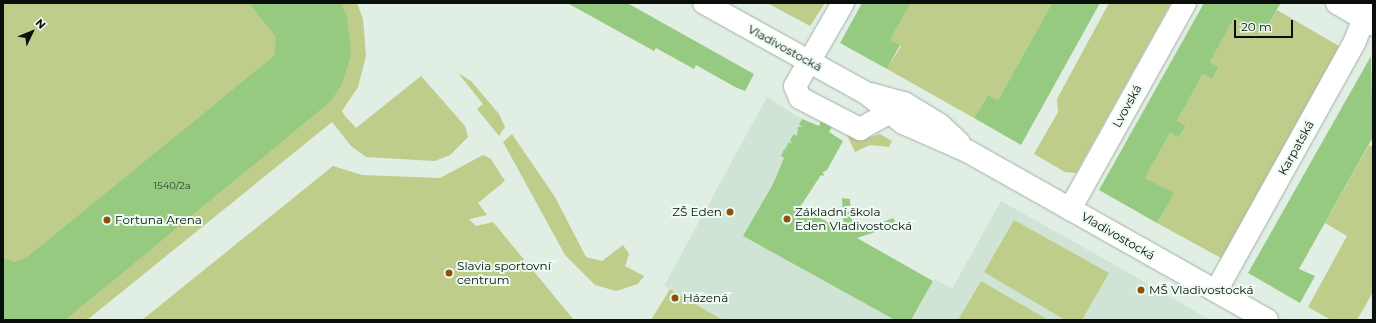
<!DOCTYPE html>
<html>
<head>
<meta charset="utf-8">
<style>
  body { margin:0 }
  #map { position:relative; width:1376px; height:323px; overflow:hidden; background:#e0eee4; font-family:Montserrat,sans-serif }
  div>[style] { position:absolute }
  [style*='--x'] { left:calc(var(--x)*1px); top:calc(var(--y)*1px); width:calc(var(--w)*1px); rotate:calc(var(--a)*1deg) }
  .built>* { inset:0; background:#cfe4d5 }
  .green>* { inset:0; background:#bfcd8b }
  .building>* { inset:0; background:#97ca81 }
  .roads { filter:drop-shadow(0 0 1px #a2afa6) drop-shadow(0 0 1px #a2afa6) }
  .street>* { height:22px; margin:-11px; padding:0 11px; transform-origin:11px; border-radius:11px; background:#fff }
  .secondary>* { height:22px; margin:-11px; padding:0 11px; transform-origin:11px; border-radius:11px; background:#fff }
  .dots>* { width:11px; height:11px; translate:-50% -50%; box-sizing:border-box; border:2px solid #edfbf1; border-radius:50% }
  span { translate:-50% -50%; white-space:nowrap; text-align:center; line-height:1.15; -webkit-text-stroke:4px #edfbf1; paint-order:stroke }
  .number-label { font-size:10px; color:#2d3e29 }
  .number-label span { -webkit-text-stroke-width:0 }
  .street-label { font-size:12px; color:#0a0f0c }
  .poi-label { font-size:12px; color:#0a0f0c }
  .right { translate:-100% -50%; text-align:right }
  .left { translate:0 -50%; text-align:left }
  .frame { position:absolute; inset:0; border:4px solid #0a0f0c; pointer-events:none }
  .north { position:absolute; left:12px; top:12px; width:40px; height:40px; -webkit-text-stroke:3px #edfbf1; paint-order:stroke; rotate:47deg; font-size:11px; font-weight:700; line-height:16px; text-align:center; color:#0a0f0c }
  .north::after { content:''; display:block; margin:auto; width:14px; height:18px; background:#0a0f0c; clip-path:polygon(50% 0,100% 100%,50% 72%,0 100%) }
  .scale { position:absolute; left:1234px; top:20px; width:59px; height:18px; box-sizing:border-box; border:2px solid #0a0f0c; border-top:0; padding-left:5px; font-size:12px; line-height:14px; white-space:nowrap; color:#0a0f0c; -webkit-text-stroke:3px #edfbf1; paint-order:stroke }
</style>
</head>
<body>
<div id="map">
  <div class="built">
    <i style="clip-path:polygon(767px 97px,802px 119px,803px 127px,798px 127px,797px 136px,794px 134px,790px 140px,792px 144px,789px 142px,788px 151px,784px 149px,781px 156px,784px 158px,773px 184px,743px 236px,895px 320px,723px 320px,664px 286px)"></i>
    <i style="clip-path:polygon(1001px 201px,1131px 274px,1210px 320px,911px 320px,934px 279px,952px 289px)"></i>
  </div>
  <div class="green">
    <i style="clip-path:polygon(3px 3px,357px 3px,363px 19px,366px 56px,358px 87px,342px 111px,345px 116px,356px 128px,421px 76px,465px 126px,468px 137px,450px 155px,435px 161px,366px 157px,351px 146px,332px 122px,87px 320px,3px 320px)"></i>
    <i style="clip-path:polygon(767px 3px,825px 3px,810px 26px)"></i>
    <i style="clip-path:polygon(911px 3px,1052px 3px,998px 100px,988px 95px,974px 118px,887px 69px,901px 46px,890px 40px)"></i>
    <i style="clip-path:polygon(1109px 3px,1171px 3px,1076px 173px,1065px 172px,1034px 154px,1058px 112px,1057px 99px)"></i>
    <i style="clip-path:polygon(1277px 10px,1339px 46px,1221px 258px,1157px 223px,1173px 193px,1145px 178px,1170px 133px,1179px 138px,1186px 127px,1177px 121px,1203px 74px,1212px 79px,1219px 67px,1210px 62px,1235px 17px,1264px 33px)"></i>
    <i style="clip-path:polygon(458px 73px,471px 81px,499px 114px,505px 127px,499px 136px,477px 109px,483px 104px)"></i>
    <i style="clip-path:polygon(512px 134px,555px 197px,586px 257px,602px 261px,623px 245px,629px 254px,625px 266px,644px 276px,638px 284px,616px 291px,595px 285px,565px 255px,503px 142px)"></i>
    <i style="clip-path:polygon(880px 134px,892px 141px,889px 147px,870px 145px,855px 152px,847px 135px,864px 139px)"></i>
    <i style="clip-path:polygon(1369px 145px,1373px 147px,1373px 292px,1357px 320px,1331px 320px,1308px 307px,1347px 236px,1325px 223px)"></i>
    <i style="clip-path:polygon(483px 155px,491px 159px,505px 181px,478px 203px,487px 215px,469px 219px,476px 226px,493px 222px,574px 320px,142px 320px,333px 166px,362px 175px,440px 178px)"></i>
    <i style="clip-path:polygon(1014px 220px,1109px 273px,1082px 320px,1065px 320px,984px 272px)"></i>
    <i style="clip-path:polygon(981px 281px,1045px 318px,1044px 320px,958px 320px)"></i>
    <i style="clip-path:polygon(670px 289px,702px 308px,723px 320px,651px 320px)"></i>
  </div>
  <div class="building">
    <i style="clip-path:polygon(249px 3px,341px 3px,347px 17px,351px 55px,342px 84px,331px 101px,70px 316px,64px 320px,3px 320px,3px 258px,15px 262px,26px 258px,274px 56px,276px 37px)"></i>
    <i style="clip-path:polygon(862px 3px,911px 3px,890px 40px,900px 45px,887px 69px,840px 43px)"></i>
    <i style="clip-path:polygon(1052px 3px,1100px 3px,1021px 145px,974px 118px,988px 95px,998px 100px)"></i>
    <i style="clip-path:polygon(1204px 3px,1280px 4px,1264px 33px,1235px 17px,1210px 62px,1219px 67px,1212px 79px,1203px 74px,1177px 121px,1186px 126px,1179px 138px,1170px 133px,1145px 178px,1174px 193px,1157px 223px,1099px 190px)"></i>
    <i style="clip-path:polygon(569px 4px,629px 4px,754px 74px,745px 91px,735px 87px,696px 65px,694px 69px,656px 48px,654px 51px)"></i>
    <i style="clip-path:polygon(1371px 56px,1373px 137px,1299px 269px,1315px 276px,1300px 303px,1248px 273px)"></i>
    <i style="clip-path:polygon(802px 119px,819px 126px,821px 121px,832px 127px,829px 132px,843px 141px,827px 170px,823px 172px,824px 176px,821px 175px,800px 207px,844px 231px,842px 198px,850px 199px,851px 218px,858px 228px,868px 228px,893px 218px,897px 225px,857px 238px,933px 281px,911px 320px,895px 320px,743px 236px,773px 184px,784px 158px,781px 156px,784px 149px,788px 151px,785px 149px,789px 142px,792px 144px,790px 140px,794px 134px,797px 136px,798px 127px,803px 127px,799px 125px)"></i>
  </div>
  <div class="roads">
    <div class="street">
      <i style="--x:704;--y:3;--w:185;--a:29.1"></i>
      <i style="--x:866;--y:93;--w:48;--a:39"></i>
      <i style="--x:903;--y:123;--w:72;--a:23.7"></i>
      <i style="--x:969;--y:152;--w:342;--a:29.4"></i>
      <i style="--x:843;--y:3;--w:96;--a:120"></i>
      <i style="--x:795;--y:86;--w:13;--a:67"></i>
      <i style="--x:800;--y:98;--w:68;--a:27.3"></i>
      <i style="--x:860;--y:129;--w:33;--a:-29"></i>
      <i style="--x:870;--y:94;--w:35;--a:15"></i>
      <i style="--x:904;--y:103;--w:42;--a:31.4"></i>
      <i style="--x:940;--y:125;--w:26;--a:43"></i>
      <i style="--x:1070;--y:209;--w:236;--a:-60.8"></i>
      <i style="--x:1216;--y:291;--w:286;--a:-60.9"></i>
      <i style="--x:1355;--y:41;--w:41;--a:-68.5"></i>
    </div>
    <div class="secondary">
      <i style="--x:1337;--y:3;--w:42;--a:30.3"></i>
    </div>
  </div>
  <div class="dots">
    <i style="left:730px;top:212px;background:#8c520d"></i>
    <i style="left:787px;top:219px;background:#8c520d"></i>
    <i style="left:107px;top:220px;background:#8c520d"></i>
    <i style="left:449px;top:273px;background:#8c520d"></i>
    <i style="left:1141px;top:290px;background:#8c520d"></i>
    <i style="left:675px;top:298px;background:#8c520d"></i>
  </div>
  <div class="number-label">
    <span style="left:172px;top:186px">1540/2a</span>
  </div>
  <div class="street-label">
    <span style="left:785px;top:48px;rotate:29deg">Vladivostocká</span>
    <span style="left:1127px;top:106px;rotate:-61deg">Lvovská</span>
    <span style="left:1296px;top:148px;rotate:-61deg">Karpatská</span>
    <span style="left:1118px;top:236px;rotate:30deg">Vladivostocká</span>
  </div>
  <div class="poi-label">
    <span class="right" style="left:722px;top:212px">ZŠ Eden</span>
    <span class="left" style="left:795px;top:219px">Základní škola<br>Eden Vladivostocká</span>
    <span class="left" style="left:115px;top:220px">Fortuna Arena</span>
    <span class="left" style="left:457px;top:273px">Slavia sportovní<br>centrum</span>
    <span class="left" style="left:1149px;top:290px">MŠ Vladivostocká</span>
    <span class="left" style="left:683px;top:298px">Házená</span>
  </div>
  <div class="frame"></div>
  <div class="north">N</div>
  <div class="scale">20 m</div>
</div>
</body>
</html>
